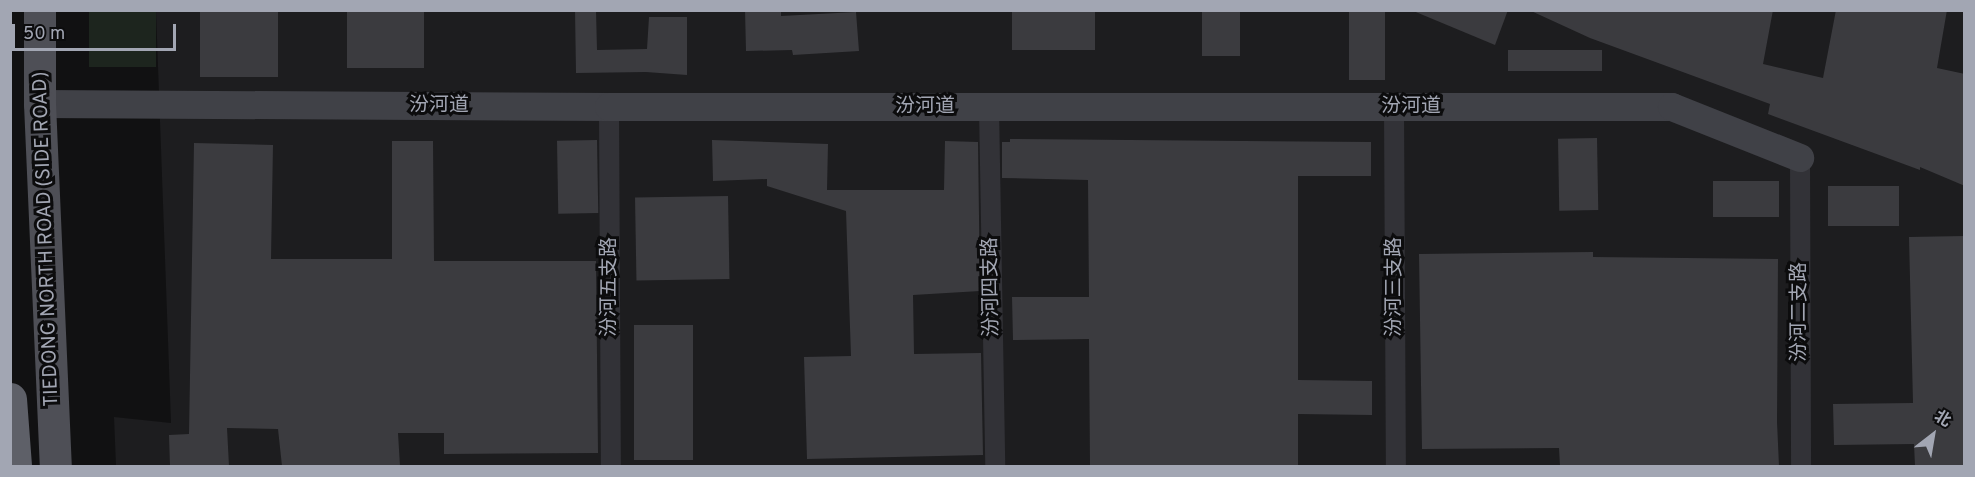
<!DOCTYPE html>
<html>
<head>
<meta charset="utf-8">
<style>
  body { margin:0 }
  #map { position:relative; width:1975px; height:477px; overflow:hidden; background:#111112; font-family:Overpass,"Noto Sans SC",sans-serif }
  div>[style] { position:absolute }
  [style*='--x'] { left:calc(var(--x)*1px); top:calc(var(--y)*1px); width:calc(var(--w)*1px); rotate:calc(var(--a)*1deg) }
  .built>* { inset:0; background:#1d1d1f }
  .green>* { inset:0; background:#1d251e; transform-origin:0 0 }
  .building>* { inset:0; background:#3b3b3f; transform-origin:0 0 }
  .street>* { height:20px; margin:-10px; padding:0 10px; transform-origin:10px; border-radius:10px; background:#323237 }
  .secondary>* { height:28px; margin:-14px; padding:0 14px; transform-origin:14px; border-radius:14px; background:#404147 }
  .primary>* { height:32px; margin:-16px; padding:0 16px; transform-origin:16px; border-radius:16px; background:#4e4f56 }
  .highway>* { height:33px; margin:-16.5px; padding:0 16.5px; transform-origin:16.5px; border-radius:16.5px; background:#5e6068 }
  span { translate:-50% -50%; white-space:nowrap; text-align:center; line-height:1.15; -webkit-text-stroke:6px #0c0c0d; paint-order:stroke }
  .street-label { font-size:20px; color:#a2a6b3 }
  .frame { position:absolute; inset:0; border:12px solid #a2a6b3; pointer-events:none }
  .north { position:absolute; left:1903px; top:405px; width:60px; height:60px; -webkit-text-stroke:4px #0c0c0d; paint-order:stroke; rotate:31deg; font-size:16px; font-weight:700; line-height:24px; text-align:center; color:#a2a6b3 }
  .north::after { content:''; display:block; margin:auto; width:21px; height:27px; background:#a2a6b3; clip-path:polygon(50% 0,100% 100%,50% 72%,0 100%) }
  .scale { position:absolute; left:12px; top:24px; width:164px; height:27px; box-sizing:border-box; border:3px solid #a2a6b3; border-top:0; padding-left:8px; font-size:18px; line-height:21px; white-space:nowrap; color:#a2a6b3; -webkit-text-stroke:4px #0c0c0d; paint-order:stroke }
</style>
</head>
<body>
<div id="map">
  <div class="built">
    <i style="clip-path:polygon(156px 11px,1964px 11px,1964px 466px,116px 466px,114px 417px,171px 423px)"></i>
  </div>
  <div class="green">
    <i style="left:89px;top:11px;width:67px;height:56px"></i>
  </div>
  <div class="building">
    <i style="left:200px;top:10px;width:78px;height:67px"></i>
    <i style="left:347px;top:10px;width:77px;height:58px"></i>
    <i style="clip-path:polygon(575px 10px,596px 10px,597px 50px,647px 49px,649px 17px,687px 17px,687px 75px,646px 72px,576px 73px)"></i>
    <i style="clip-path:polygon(745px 10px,781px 10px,781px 16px,856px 12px,859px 51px,793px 55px,792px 50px,746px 51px)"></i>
    <i style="left:1012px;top:10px;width:83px;height:40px"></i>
    <i style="left:1202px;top:10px;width:38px;height:46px"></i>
    <i style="left:1349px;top:10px;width:36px;height:70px"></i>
    <i style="clip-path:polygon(1411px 10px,1508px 10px,1495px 45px)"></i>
    <i style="clip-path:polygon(1529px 10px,1773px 10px,1763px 64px,1823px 78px,1836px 10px,1947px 10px,1937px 68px,1965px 74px,1965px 186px,1920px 167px,1920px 170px,1768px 114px,1770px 104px,1590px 38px)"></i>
    <i style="left:1602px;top:50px;width:21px;height:94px;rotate:90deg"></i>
    <i style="left:1597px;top:138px;width:72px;height:39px;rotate:89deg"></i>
    <i style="clip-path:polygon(1010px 139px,1371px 142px,1371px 176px,1298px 176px,1298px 380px,1372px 381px,1372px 415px,1298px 414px,1298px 466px,1090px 466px,1089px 339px,1013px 340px,1012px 297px,1089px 297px,1088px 180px,1002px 178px,1002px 142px,1010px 142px)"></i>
    <i style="left:597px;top:140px;width:73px;height:40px;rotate:89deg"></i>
    <i style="clip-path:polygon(712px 140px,828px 144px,827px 190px,944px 190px,945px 141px,978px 142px,980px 291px,913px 295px,914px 354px,981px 353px,983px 455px,807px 459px,804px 357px,851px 356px,846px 211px,767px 186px,767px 179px,713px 181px)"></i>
    <i style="clip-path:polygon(392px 141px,433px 141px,434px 261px,596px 261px,598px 453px,444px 454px,444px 433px,398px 433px,400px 466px,282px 466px,278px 429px,227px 428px,229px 466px,170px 466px,169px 435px,189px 434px,194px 143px,273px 145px,271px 259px,392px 259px)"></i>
    <i style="left:1713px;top:181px;width:66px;height:36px"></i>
    <i style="left:1828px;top:186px;width:71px;height:40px"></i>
    <i style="left:728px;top:196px;width:83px;height:93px;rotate:89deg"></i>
    <i style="clip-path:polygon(1965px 236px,1965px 466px,1915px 466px,1914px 444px,1834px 445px,1833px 404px,1913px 403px,1909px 237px)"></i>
    <i style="clip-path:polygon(1593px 252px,1593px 257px,1778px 259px,1777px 422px,1779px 466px,1560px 466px,1559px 448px,1422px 449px,1419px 254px)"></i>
    <i style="left:634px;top:325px;width:59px;height:135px"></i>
  </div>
  <div class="street">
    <i style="--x:609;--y:107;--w:359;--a:89.7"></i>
    <i style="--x:989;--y:107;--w:359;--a:89"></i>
    <i style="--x:1394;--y:107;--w:359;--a:89.7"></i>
    <i style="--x:1800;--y:158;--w:308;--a:89.8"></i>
  </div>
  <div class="secondary">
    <i style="--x:40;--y:104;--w:569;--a:0.3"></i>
    <i style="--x:609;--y:107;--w:1063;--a:0"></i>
    <i style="--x:1672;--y:107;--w:138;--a:21.7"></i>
  </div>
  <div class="primary">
    <i style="--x:40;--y:10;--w:94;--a:90"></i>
    <i style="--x:40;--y:104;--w:362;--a:87.5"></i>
  </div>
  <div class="highway">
    <i style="--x:10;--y:399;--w:67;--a:85.7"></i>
  </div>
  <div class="street-label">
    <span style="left:439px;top:106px">汾河道</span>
    <span style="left:925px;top:107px">汾河道</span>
    <span style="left:1411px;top:107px">汾河道</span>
    <span style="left:47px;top:239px;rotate:-92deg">TIEDONG NORTH ROAD (SIDE ROAD)</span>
    <span style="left:610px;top:287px;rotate:-90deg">汾河五支路</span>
    <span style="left:992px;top:287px;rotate:-91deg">汾河四支路</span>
    <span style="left:1395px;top:287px;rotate:-90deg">汾河三支路</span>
    <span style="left:1800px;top:312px;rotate:-90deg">汾河二支路</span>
  </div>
  <div class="frame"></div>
  <div class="north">北</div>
  <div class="scale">50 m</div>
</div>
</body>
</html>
